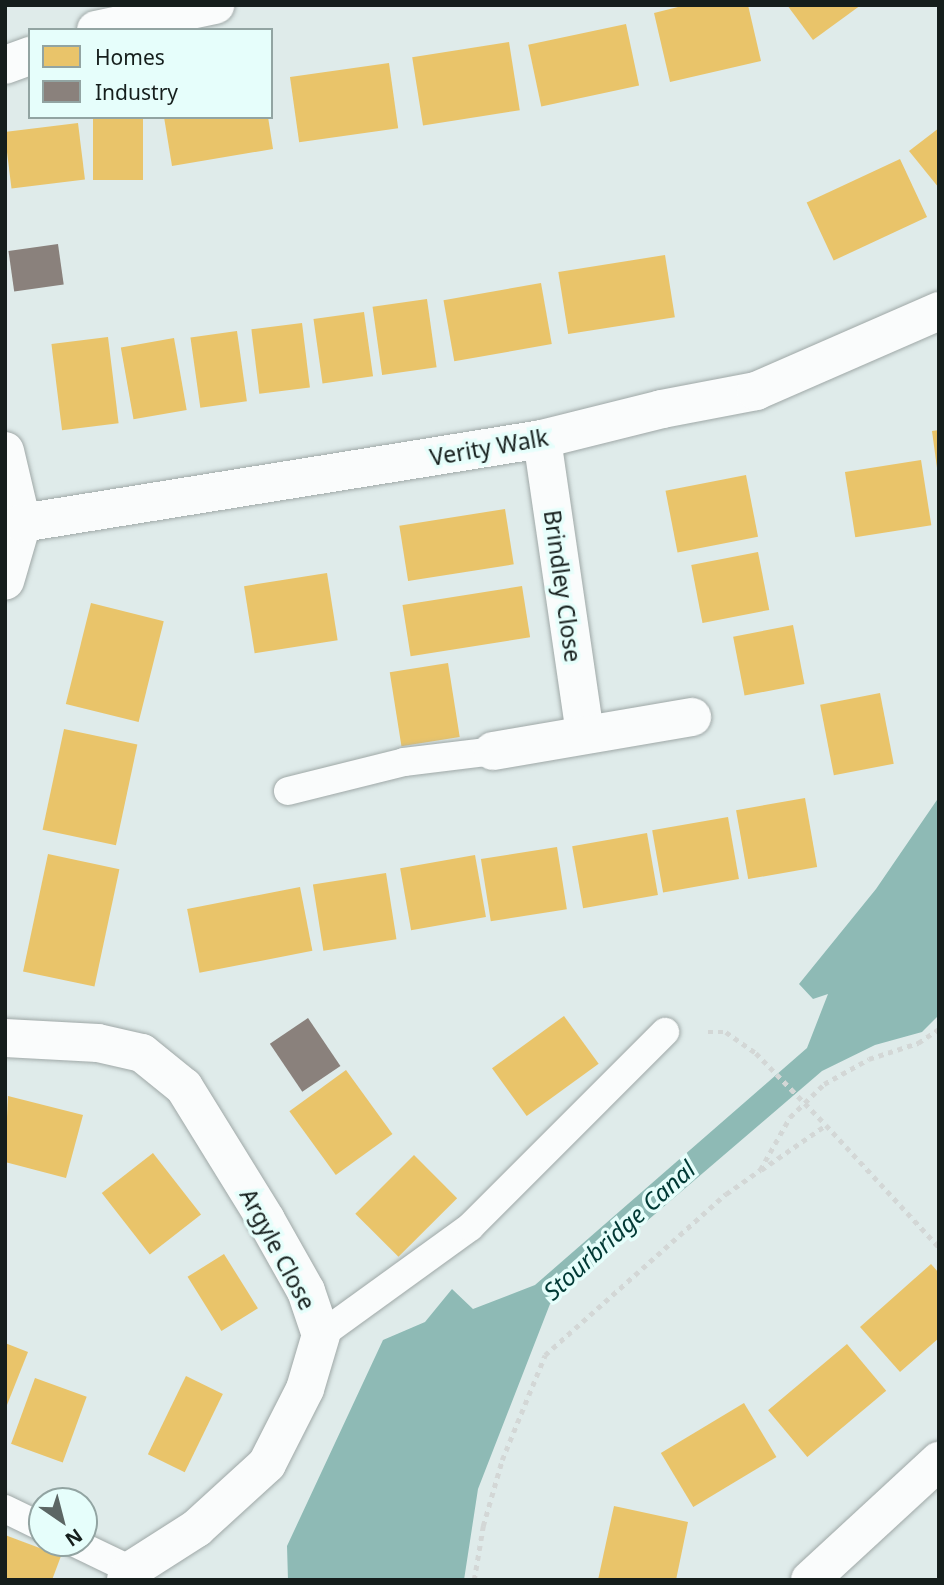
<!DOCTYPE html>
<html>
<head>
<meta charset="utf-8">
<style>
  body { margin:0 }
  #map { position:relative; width:944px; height:1585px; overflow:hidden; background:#dfebea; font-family:"Noto Sans",sans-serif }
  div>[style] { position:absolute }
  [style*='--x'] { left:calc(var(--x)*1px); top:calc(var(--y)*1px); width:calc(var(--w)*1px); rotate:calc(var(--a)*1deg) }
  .water>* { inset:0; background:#8ebab5 }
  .homes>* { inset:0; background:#e9c46a; transform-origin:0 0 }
  .industry>* { inset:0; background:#8a817c; transform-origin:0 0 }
  .path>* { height:4.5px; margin-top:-2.25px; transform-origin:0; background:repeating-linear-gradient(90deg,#d3d7d6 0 5px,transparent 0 10px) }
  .roads { filter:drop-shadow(0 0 2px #9fa8a7) drop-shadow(0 0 2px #9fa8a7) }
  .service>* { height:28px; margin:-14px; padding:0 14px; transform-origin:14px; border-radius:14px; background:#fafcfc }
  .minor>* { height:38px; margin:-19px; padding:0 19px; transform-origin:19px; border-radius:19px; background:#fafcfc }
  .path-bridge>* { height:4.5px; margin-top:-2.25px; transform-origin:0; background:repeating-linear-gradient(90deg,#d3d7d6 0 5px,transparent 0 10px) }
  span { translate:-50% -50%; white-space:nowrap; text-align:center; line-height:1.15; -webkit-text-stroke:7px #e6fefb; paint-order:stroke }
  .street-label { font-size:23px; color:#151e1c }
  .water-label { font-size:24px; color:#003934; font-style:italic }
  .frame { position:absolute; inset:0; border:7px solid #151e1c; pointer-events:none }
  .legend { position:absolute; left:28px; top:28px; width:245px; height:91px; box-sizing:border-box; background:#e6fefb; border:2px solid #92a4a2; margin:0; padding:9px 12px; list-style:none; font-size:21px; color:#151e1c }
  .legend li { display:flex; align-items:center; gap:14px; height:35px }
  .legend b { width:35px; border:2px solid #92a4a2 }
  .north { position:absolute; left:28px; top:1487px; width:70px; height:70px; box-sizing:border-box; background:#e6fefb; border:2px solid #92a4a2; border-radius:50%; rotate:145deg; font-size:19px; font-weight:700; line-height:28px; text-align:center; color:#151e1c }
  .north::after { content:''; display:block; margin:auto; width:24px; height:32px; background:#5c6664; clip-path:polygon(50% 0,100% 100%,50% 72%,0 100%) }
</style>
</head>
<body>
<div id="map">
  <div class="water">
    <i style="clip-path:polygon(939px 797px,939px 1015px,922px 1032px,875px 1045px,822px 1071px,550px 1304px,478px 1489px,464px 1580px,288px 1580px,287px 1546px,383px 1340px,425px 1322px,452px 1289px,473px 1309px,535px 1285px,807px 1048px,828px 994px,813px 999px,799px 984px,876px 889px)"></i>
  </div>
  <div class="homes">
    <i style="clip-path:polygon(686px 5px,748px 5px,761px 61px,670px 82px,654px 13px)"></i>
    <i style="clip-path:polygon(787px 5px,861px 5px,813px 40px)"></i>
    <i style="left:626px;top:24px;width:63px;height:100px;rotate:78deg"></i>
    <i style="left:509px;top:42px;width:69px;height:98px;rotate:81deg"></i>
    <i style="left:389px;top:63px;width:66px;height:100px;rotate:82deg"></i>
    <i style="left:93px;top:117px;width:50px;height:63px"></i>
    <i style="clip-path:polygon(164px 117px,268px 117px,273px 149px,172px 166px)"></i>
    <i style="left:78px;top:123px;width:57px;height:74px;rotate:83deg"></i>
    <i style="clip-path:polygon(939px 128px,939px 188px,909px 151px)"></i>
    <i style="left:900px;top:159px;width:64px;height:103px;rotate:65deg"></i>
    <i style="left:665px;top:255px;width:63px;height:108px;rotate:81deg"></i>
    <i style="left:541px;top:283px;width:62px;height:99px;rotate:80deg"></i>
    <i style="left:427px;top:299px;width:69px;height:55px;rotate:82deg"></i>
    <i style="left:364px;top:312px;width:65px;height:51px;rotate:82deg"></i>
    <i style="left:302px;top:323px;width:65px;height:51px;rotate:83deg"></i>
    <i style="left:237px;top:331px;width:71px;height:47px;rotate:82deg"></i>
    <i style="left:108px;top:337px;width:87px;height:57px;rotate:83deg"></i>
    <i style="left:174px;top:338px;width:73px;height:54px;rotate:80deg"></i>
    <i style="clip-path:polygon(939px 430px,939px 468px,937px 468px,932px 431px)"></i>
    <i style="left:921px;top:460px;width:66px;height:77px;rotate:81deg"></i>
    <i style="left:746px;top:475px;width:63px;height:82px;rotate:79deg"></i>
    <i style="left:505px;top:509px;width:56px;height:107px;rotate:81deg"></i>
    <i style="left:758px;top:552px;width:59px;height:68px;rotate:79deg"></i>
    <i style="left:327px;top:573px;width:68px;height:84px;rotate:81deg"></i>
    <i style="left:522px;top:586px;width:52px;height:121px;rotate:81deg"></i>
    <i style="left:91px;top:603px;width:75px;height:104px;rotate:14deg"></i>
    <i style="left:793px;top:625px;width:60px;height:61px;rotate:79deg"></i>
    <i style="left:448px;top:663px;width:75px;height:59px;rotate:81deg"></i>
    <i style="left:880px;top:693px;width:72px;height:61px;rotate:79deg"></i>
    <i style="left:64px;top:729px;width:75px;height:103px;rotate:12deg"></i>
    <i style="left:805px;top:798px;width:70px;height:70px;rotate:80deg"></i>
    <i style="left:728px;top:817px;width:63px;height:77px;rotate:80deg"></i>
    <i style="left:647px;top:833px;width:63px;height:76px;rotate:80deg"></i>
    <i style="left:557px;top:847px;width:63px;height:77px;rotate:81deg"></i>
    <i style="left:48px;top:854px;width:73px;height:120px;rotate:12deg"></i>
    <i style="left:475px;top:855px;width:63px;height:76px;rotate:80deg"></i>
    <i style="left:386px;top:873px;width:67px;height:74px;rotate:81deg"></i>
    <i style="left:300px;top:887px;width:65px;height:115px;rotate:79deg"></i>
    <i style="left:564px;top:1016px;width:59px;height:89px;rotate:54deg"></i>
    <i style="left:346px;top:1070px;width:79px;height:70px;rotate:54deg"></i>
    <i style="clip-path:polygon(8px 1096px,83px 1115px,66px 1178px,5px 1162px)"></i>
    <i style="left:153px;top:1153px;width:78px;height:65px;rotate:52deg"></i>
    <i style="left:414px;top:1155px;width:61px;height:83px;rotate:45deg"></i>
    <i style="left:224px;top:1254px;width:64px;height:43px;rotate:58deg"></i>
    <i style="clip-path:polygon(931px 1264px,939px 1273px,939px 1338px,900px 1372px,860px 1327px)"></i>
    <i style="clip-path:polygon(5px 1343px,28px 1352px,5px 1410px)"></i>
    <i style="left:847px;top:1344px;width:61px;height:103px;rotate:50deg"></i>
    <i style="left:186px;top:1376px;width:41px;height:87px;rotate:26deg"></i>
    <i style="left:35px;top:1378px;width:55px;height:70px;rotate:20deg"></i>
    <i style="left:744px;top:1403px;width:63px;height:97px;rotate:59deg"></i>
    <i style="clip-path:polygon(614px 1506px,688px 1522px,676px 1580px,598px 1580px)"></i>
    <i style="clip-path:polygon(5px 1535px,61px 1556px,52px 1580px,5px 1580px)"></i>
  </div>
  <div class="industry">
    <i style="left:58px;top:244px;width:41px;height:50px;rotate:82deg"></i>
    <i style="left:308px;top:1018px;width:58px;height:46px;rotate:56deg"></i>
  </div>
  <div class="path">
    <i style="--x:708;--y:1032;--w:18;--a:0"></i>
    <i style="--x:726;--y:1032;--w:37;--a:35"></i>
    <i style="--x:761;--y:1170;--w:79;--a:-34.7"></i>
    <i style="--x:826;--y:1125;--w:166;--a:47.2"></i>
    <i style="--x:474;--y:1580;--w:55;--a:-80.5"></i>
    <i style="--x:483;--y:1526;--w:69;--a:-73.9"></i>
    <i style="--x:502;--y:1460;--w:113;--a:-67.7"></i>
    <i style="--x:545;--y:1355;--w:242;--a:-41.7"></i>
    <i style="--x:726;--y:1194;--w:42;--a:-35.2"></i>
    <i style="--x:760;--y:1170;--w:61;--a:-60.5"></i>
    <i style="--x:790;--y:1117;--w:47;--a:-44.1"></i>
    <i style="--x:824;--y:1084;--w:51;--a:-29.1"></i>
    <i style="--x:869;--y:1059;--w:52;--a:-18.1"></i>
    <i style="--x:918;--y:1043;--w:25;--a:-34"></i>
  </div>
  <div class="roads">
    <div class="service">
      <i style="--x:288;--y:791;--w:120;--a:-14"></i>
      <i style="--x:404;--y:762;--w:90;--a:-7"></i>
      <i style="--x:321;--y:1335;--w:184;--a:-35.9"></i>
      <i style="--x:470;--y:1227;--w:276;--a:-45"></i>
      <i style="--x:5;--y:1509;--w:41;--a:25.9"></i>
      <i style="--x:75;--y:1543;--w:62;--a:25.7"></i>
    </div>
    <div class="minor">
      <i style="--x:96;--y:30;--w:122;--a:-11.9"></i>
      <i style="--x:5;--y:65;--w:27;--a:-20"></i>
      <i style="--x:542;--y:439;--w:296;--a:81.7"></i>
      <i style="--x:5;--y:451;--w:74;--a:76.7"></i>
      <i style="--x:22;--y:523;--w:60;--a:106.3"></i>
      <i style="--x:22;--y:523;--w:527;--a:-9.18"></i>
      <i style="--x:542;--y:439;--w:124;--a:-14"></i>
      <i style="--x:662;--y:409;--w:96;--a:-10.8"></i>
      <i style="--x:756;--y:391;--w:200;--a:-23.6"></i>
      <i style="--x:493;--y:751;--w:202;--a:-9.7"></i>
      <i style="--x:5;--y:1038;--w:93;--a:3.1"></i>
      <i style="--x:98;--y:1043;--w:45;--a:12.8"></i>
      <i style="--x:142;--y:1053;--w:54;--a:39"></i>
      <i style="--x:184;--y:1087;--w:156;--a:58.3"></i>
      <i style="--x:266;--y:1220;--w:81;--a:60.6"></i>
      <i style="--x:306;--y:1291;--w:46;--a:71.2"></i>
      <i style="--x:321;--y:1335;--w:56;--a:106.5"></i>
      <i style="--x:305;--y:1389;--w:84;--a:116.9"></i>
      <i style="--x:267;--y:1464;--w:95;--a:137.6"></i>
      <i style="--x:197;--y:1528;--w:78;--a:147.5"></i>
      <i style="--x:131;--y:1570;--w:11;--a:117"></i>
      <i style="--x:810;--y:1580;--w:176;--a:-42.7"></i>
    </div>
  </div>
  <div class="path-bridge">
    <i style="--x:756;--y:1053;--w:100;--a:45.8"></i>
  </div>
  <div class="street-label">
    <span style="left:489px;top:447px;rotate:-10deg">Verity Walk</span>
    <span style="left:563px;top:586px;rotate:82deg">Brindley Close</span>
    <span style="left:278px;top:1249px;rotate:62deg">Argyle Close</span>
  </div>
  <div class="water-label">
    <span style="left:619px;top:1230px;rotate:-42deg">Stourbridge Canal</span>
  </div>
  <div class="frame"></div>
  <ul class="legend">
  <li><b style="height:19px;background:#e9c46a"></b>Homes</li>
  <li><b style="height:19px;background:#8a817c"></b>Industry</li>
  </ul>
  <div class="north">N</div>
</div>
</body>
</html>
